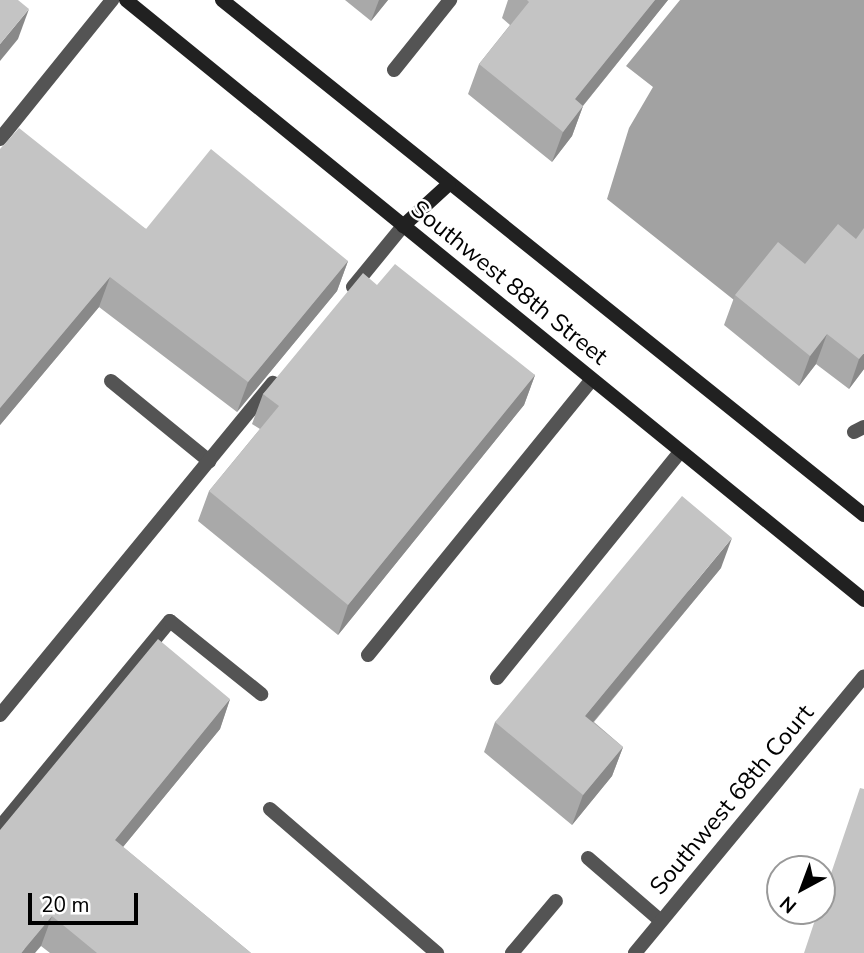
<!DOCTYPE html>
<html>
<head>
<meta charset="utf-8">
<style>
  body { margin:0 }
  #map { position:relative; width:864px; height:953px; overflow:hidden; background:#fff; font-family:"Nunito Sans",sans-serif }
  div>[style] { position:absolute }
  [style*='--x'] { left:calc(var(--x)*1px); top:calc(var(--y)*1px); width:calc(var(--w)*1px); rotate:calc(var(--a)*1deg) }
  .water>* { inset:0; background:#a2a2a2 }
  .lane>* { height:14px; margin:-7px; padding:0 7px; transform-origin:7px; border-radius:7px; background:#545454 }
  .street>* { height:14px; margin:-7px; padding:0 7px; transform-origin:7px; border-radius:7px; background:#545454 }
  .secondary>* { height:14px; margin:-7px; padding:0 7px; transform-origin:7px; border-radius:7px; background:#212121 }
  .wall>* { inset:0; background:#a9a9a9 }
  .shaded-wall>* { inset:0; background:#898989 }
  .building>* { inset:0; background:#c4c4c4 }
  span { translate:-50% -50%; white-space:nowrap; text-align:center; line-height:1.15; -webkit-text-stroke:5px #fff; paint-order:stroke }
  .street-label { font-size:24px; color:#000 }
  .north { position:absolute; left:766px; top:855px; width:70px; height:70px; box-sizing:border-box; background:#fff; border:2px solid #999; border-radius:50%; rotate:221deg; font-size:19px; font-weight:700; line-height:28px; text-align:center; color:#000 }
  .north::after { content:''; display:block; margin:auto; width:24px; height:32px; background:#000; clip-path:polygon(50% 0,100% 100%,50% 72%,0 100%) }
  .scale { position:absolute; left:28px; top:893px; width:110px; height:32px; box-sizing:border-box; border:4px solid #000; border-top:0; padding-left:9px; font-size:21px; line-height:24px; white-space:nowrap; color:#000; -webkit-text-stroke:5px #fff; paint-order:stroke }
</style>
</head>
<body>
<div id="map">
  <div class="water">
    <i style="clip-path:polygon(680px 0,864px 0,864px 243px,739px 304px,607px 199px,629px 128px,653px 87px,626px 66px)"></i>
  </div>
  <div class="lane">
    <i style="--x:0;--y:139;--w:179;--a:-51.1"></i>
    <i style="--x:353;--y:287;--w:79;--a:-50.7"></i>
    <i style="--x:111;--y:381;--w:127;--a:39.2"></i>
    <i style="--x:368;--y:655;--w:355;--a:-50.9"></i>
    <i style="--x:497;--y:678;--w:291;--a:-51"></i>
    <i style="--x:0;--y:715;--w:430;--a:-50.6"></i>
    <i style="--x:270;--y:809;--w:221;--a:40.8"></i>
    <i style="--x:0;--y:827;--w:267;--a:-50.5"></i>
    <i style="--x:170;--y:621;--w:117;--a:38.7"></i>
    <i style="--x:588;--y:858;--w:96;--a:40.8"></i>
    <i style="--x:512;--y:953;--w:68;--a:-49.8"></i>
  </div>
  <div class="street">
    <i style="--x:394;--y:70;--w:90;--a:-51.3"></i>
    <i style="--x:854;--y:432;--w:11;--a:-27"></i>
    <i style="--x:635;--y:953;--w:359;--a:-50.4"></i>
  </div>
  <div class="secondary">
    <i style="--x:126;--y:0;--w:951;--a:39.11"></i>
    <i style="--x:222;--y:0;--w:823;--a:38.74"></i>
    <i style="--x:403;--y:226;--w:62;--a:-42.4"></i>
  </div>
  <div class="wall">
    <i style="clip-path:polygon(345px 0,388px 0,371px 21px)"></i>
    <i style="clip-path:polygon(508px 0,668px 0,583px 106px,572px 136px,552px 162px,468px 94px,479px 64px,510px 25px,502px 18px)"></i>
    <i style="clip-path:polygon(0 149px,146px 229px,348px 261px,337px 291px,237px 412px,99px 307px,0 425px)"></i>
    <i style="clip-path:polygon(856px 239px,864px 369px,849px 389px,816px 364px,799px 386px,724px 325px,735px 295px,805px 264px)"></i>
    <i style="clip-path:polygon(377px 285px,535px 375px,524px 405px,338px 635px,198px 521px,209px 491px,260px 429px,252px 424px,263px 394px)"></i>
    <i style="clip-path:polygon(721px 568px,594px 722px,623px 747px,612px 776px,572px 825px,484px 752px,495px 722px)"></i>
    <i style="clip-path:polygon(230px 699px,220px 729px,123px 847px,251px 953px,50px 953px,41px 946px,0 953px)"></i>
  </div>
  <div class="shaded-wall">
    <i style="clip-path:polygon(379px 0,388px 0,371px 21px)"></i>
    <i style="clip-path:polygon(655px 0,668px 0,564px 129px,575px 99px)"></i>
    <i style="clip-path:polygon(29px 9px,18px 39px,0 61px,0 44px)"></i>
    <i style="clip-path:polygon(583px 106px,572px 136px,552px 162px,563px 132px)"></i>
    <i style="clip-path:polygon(348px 261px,337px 291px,237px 412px,248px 382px)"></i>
    <i style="clip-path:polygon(110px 277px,99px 307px,0 425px,0 408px)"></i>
    <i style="clip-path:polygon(827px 334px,816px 364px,799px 386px,810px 356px)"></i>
    <i style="clip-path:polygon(864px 353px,864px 369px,849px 389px,859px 359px)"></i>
    <i style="clip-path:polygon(535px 375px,524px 405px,338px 635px,348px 605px)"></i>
    <i style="clip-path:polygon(732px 538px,721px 568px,574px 745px,585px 716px)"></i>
    <i style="clip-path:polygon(230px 699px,220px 729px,104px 870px,115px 840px)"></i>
    <i style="clip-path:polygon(623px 747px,612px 776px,572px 825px,583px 795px)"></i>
    <i style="clip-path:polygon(52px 916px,41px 946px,35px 953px,21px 953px)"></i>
  </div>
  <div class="building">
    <i style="clip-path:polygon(0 0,18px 0,29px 9px,0 44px)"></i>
    <i style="clip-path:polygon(527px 0,655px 0,575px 99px,583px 106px,563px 132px,479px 64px,529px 2px)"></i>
    <i style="clip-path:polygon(19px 128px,146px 229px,211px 149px,348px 261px,248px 382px,110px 277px,0 408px,0 149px)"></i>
    <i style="clip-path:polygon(838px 224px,856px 239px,864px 228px,864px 353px,859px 359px,827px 334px,810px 356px,735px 295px,778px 242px,805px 264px)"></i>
    <i style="clip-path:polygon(395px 264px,535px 375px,348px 605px,209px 491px,279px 406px,263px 394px,363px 273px,377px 285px)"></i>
    <i style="clip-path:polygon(682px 496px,732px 538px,585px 716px,623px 747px,583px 795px,495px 722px)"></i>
    <i style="clip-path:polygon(158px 639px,230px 699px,115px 840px,251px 953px,97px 953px,52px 916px,21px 953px,0 953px,0 830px)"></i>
    <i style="clip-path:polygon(860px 788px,864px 789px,864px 953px,804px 953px,818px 911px,822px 911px,822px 900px)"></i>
  </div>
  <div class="street-label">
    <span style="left:509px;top:283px;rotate:39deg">Southwest 88th Street</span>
    <span style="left:732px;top:800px;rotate:-50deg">Southwest 68th Court</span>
  </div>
  <div class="north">N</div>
  <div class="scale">20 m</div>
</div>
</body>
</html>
